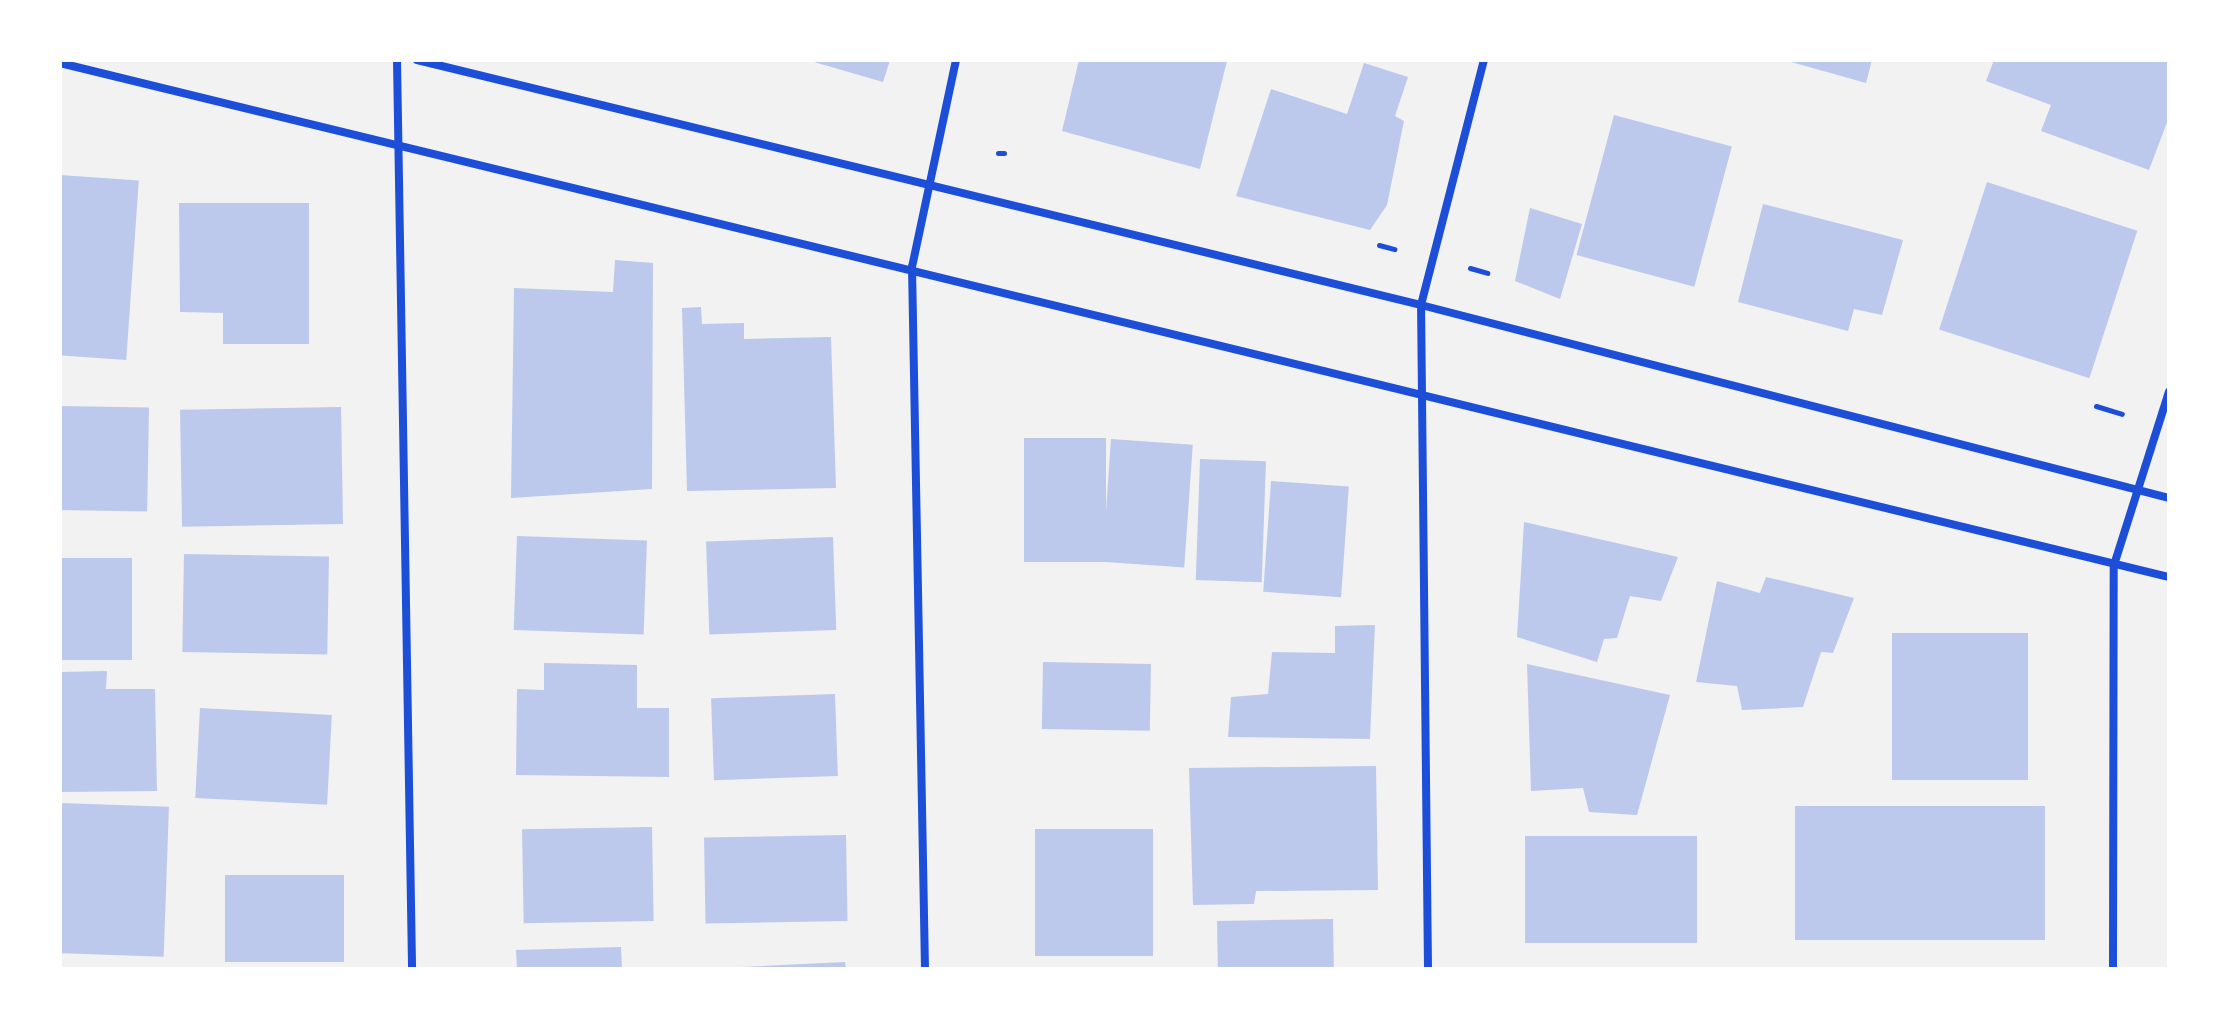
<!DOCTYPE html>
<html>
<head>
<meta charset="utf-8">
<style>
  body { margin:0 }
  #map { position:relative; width:2229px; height:1029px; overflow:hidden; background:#f2f2f2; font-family:Barlow,sans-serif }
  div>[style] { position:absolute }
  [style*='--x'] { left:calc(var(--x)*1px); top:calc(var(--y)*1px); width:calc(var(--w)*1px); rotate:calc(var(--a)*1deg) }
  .building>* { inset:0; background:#bdc9ec; transform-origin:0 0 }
  .path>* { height:5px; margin:-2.5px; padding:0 2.5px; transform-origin:2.5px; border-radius:2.5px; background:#1d4ed8 }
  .minor>* { height:8px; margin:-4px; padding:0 4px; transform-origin:4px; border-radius:4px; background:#1d4ed8 }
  span { translate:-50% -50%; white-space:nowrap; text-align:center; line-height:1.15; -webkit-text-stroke:7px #fff; paint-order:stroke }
  .frame { position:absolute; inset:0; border:62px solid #fff; pointer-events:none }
</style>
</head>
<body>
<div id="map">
  <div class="building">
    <i style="clip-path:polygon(807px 60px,890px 60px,883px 82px)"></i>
    <i style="clip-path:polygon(1079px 60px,1227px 61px,1200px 169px,1062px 131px)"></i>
    <i style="clip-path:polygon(1784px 60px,1872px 60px,1866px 83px)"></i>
    <i style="clip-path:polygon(1994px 60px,2169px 60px,2169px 117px,2149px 170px,2041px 131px,2051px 105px,1986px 81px)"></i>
    <i style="clip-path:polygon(1364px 63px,1408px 77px,1395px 116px,1404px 121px,1387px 205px,1370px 230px,1236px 196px,1271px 89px,1347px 114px)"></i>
    <i style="left:1614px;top:115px;width:122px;height:145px;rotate:15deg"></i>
    <i style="left:60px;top:175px;width:79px;height:180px;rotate:4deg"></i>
    <i style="left:1987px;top:182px;width:158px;height:155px;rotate:18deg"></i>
    <i style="clip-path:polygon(179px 203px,309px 203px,309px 344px,223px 344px,223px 313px,180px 312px)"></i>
    <i style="clip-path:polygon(1763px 204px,1903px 240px,1882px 315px,1854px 309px,1848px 331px,1738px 302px)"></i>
    <i style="clip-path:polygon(1530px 208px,1582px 224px,1560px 299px,1515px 281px)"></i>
    <i style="clip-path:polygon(615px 260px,653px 263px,652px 489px,511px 498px,514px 288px,613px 292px)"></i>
    <i style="clip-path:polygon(701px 307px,702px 324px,744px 323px,744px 339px,831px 337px,836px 488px,687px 491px,682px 308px)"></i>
    <i style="left:60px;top:406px;width:89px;height:104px;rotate:1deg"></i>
    <i style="left:341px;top:407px;width:117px;height:161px;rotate:89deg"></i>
    <i style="left:1024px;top:438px;width:82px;height:124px"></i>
    <i style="left:1111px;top:439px;width:82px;height:123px;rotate:4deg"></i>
    <i style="left:1200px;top:459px;width:66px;height:121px;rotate:2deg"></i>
    <i style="left:1271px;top:481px;width:78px;height:111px;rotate:4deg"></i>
    <i style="clip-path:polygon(1524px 522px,1678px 557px,1661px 601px,1630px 596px,1617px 638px,1604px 639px,1597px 662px,1517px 637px)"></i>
    <i style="left:517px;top:536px;width:130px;height:94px;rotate:2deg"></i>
    <i style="left:833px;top:537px;width:93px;height:127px;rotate:88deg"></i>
    <i style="left:184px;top:554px;width:145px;height:98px;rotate:1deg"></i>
    <i style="left:60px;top:558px;width:72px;height:102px"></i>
    <i style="clip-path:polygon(1766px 577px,1854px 598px,1833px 653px,1821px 652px,1803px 707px,1742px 710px,1737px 686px,1696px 682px,1717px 581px,1760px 593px)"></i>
    <i style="clip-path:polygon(1375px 625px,1370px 739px,1228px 737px,1231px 697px,1268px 694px,1272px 652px,1335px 653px,1335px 626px)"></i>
    <i style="left:1892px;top:633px;width:136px;height:147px"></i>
    <i style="left:1043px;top:662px;width:108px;height:67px;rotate:1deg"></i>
    <i style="clip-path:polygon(544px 663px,637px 665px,637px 708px,669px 708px,669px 777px,516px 775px,517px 689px,544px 690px)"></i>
    <i style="clip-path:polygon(1527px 664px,1670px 695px,1637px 815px,1589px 812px,1583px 788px,1531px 791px)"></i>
    <i style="clip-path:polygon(107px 671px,106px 689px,155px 689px,157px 791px,60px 792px,60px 672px)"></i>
    <i style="left:835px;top:694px;width:82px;height:124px;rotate:88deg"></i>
    <i style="left:200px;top:708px;width:132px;height:90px;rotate:3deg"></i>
    <i style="clip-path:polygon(1376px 766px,1378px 890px,1256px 891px,1254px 904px,1193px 905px,1189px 768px)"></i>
    <i style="left:60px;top:803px;width:109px;height:150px;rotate:2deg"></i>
    <i style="left:1795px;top:806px;width:250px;height:134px"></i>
    <i style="left:652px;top:827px;width:94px;height:130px;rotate:89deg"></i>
    <i style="left:1035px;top:829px;width:118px;height:127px"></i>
    <i style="left:846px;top:835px;width:86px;height:142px;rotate:89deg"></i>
    <i style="left:1525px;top:836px;width:172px;height:107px"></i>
    <i style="left:225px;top:875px;width:119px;height:87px"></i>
    <i style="left:1333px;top:919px;width:50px;height:116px;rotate:89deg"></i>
    <i style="clip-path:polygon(621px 947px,622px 969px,517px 969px,516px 950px)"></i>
    <i style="clip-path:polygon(845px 962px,846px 969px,741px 969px,741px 967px)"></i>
  </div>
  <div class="path">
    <i style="--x:998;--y:153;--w:6;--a:0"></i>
    <i style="--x:1379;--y:245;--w:16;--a:15"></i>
    <i style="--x:1470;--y:268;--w:18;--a:16"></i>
    <i style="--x:2096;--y:406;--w:27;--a:17"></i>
  </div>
  <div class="minor">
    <i style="--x:397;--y:60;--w:909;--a:89.05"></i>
    <i style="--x:417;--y:60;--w:1033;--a:13.71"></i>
    <i style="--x:1421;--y:305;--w:772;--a:14.47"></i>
    <i style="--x:60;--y:63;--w:2171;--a:13.7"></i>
    <i style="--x:925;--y:969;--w:702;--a:-91.06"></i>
    <i style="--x:912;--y:267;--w:212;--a:-78"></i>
    <i style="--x:1428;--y:969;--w:664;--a:-90.6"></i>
    <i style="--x:1421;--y:305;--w:253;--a:-75.6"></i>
    <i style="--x:2113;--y:969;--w:404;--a:-89.9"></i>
    <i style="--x:2114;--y:565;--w:182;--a:-72.4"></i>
  </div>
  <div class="frame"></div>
</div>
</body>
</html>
